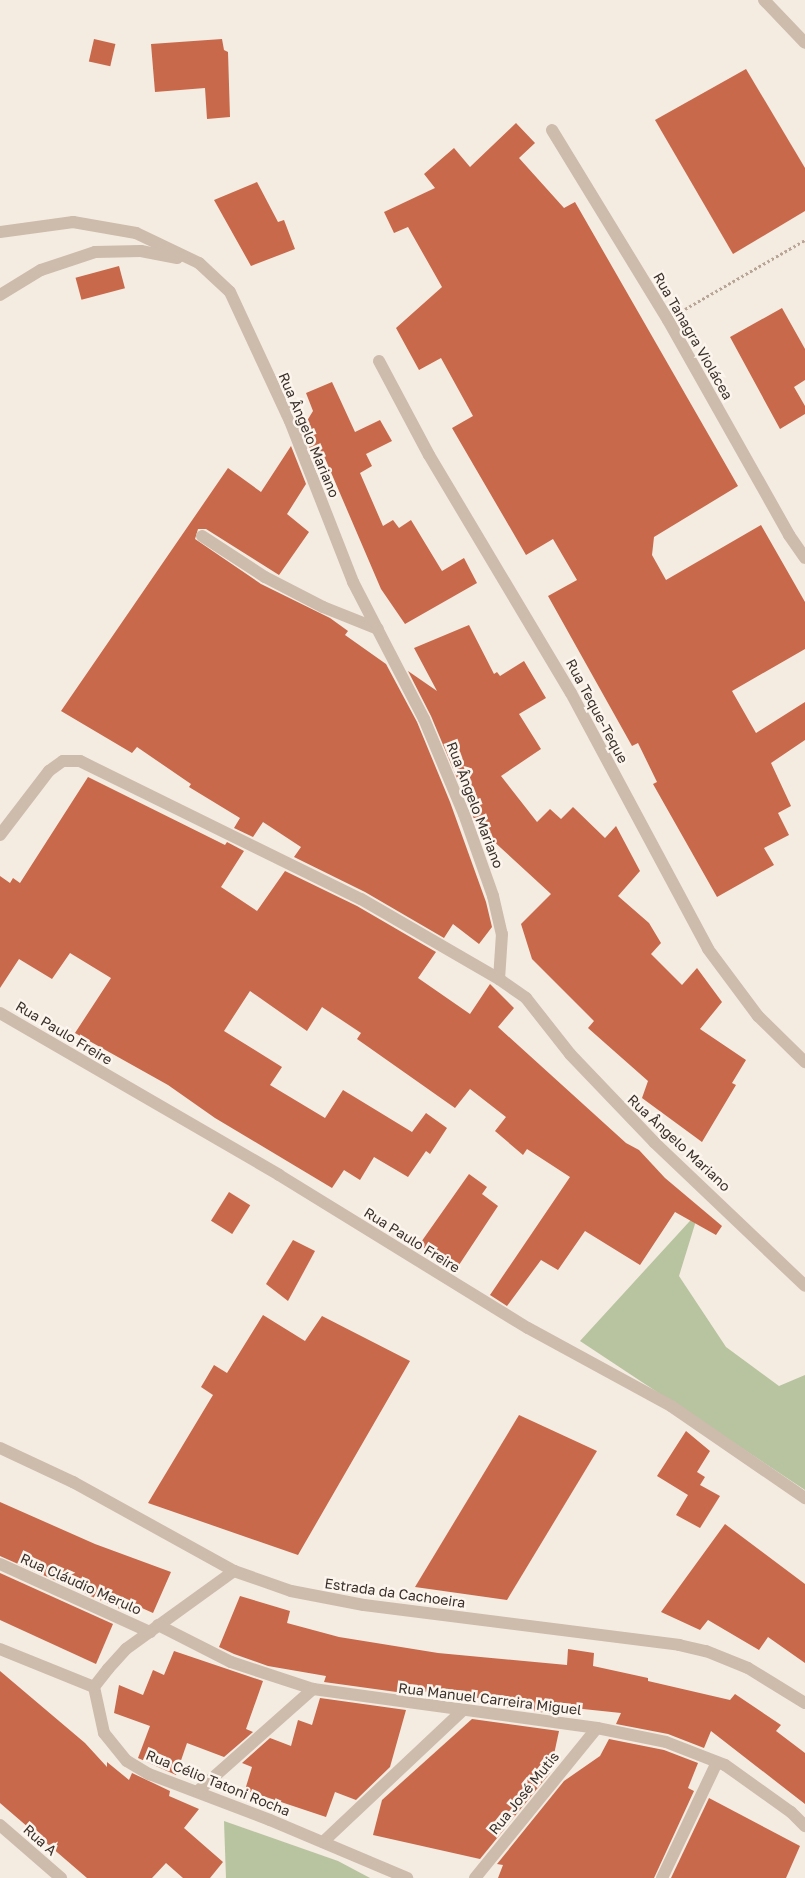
<!DOCTYPE html>
<html>
<head>
<meta charset="utf-8">
<style>
  body { margin:0 }
  #map { position:relative; width:805px; height:1878px; overflow:hidden; background:#f4ebe1; font-family:"Golos Text",sans-serif }
  div>[style] { position:absolute }
  [style*='--x'] { left:calc(var(--x)*1px); top:calc(var(--y)*1px); width:calc(var(--w)*1px); rotate:calc(var(--a)*1deg) }
  .green>* { inset:0; background:#b8c4a0 }
  .building>* { inset:0; background:#c8694b; transform-origin:0 0 }
  .path>* { height:3px; margin-top:-1.5px; transform-origin:0; background:repeating-linear-gradient(90deg,#b9a596 0 2.5px,transparent 0 5px) }
  .minor>* { height:12px; margin:-6px; padding:0 6px; transform-origin:6px; border-radius:6px; background:#cdbbac }
  span { translate:-50% -50%; white-space:nowrap; text-align:center; line-height:1.15; -webkit-text-stroke:5px #fbf5ee; paint-order:stroke }
  .street-label { font-size:14px; color:#3b302b }
</style>
</head>
<body>
<div id="map">
  <div class="green">
    <i style="clip-path:polygon(699px 1211px,679px 1276px,726px 1347px,779px 1386px,805px 1375px,805px 1490px,580px 1341px)"></i>
    <i style="clip-path:polygon(224px 1821px,338px 1861px,370px 1878px,226px 1878px)"></i>
  </div>
  <div class="building">
    <i style="left:94px;top:39px;width:22px;height:23px;rotate:13deg"></i>
    <i style="clip-path:polygon(222px 39px,224px 50px,228px 52px,230px 117px,207px 119px,205px 88px,155px 92px,151px 44px)"></i>
    <i style="clip-path:polygon(746px 69px,805px 168px,805px 211px,733px 254px,655px 120px)"></i>
    <i style="clip-path:polygon(516px 123px,535px 143px,519px 158px,564px 208px,575px 202px,738px 486px,654px 537px,652px 555px,666px 580px,761px 525px,805px 602px,805px 649px,732px 691px,756px 733px,805px 702px,805px 740px,771px 763px,791px 806px,778px 813px,789px 835px,764px 848px,774px 865px,717px 897px,653px 784px,657px 782px,638px 743px,632px 746px,548px 596px,577px 580px,553px 539px,526px 555px,452px 428px,473px 416px,441px 358px,419px 370px,396px 328px,442px 287px,408px 227px,394px 233px,384px 212px,435px 188px,424px 174px,454px 148px,470px 167px)"></i>
    <i style="clip-path:polygon(257px 182px,278px 222px,284px 220px,295px 249px,251px 266px,214px 200px)"></i>
    <i style="left:119px;top:266px;width:23px;height:45px;rotate:75deg"></i>
    <i style="clip-path:polygon(782px 308px,805px 349px,805px 380px,794px 387px,805px 406px,805px 414px,780px 429px,730px 337px)"></i>
    <i style="clip-path:polygon(332px 382px,355px 432px,380px 420px,392px 441px,366px 454px,372px 466px,360px 473px,383px 526px,393px 520px,399px 528px,411px 520px,442px 571px,464px 558px,477px 583px,405px 624px,381px 589px,324px 456px,317px 467px,302px 429px,313px 411px,306px 393px)"></i>
    <i style="clip-path:polygon(291px 446px,306px 484px,287px 514px,309px 532px,279px 575px,206px 529px,198px 529px,195px 539px,261px 584px,330px 618px,348px 631px,345px 635px,386px 664px,417px 722px,450px 802px,486px 902px,492px 927px,479px 944px,453px 924px,444px 938px,365px 892px,294px 857px,301px 847px,263px 822px,253px 837px,234px 828px,240px 818px,189px 787px,191px 784px,137px 747px,132px 753px,61px 711px,228px 468px,261px 492px)"></i>
    <i style="clip-path:polygon(469px 625px,494px 674px,497px 672px,500px 676px,524px 661px,546px 698px,519px 714px,541px 749px,501px 776px,537px 822px,550px 809px,561px 819px,573px 807px,605px 838px,616px 826px,640px 871px,618px 896px,649px 923px,661px 943px,651px 954px,682px 985px,697px 968px,722px 1002px,700px 1029px,746px 1060px,732px 1083px,736px 1085px,702px 1142px,642px 1098px,648px 1081px,588px 1028px,594px 1021px,532px 959px,521px 924px,551px 894px,477px 826px,431px 716px,408px 671px,437px 691px,414px 648px)"></i>
    <i style="clip-path:polygon(88px 777px,225px 845px,227px 842px,244px 851px,221px 887px,257px 911px,285px 871px,357px 906px,436px 952px,418px 978px,470px 1014px,490px 984px,514px 1008px,498px 1027px,626px 1143px,639px 1150px,665px 1178px,722px 1226px,716px 1235px,675px 1212px,640px 1265px,585px 1231px,558px 1270px,541px 1260px,507px 1306px,490px 1295px,570px 1177px,527px 1149px,523px 1155px,495px 1131px,506px 1117px,470px 1089px,455px 1108px,357px 1039px,361px 1033px,322px 1007px,307px 1031px,250px 991px,224px 1031px,282px 1067px,270px 1085px,325px 1118px,343px 1090px,412px 1132px,426px 1113px,447px 1128px,430px 1154px,426px 1151px,408px 1177px,374px 1157px,360px 1180px,344px 1170px,332px 1188px,215px 1118px,168px 1085px,75px 1033px,111px 978px,70px 953px,52px 979px,19px 959px,0 988px,0 876px,10px 883px,13px 878px,20px 883px)"></i>
    <i style="clip-path:polygon(469px 1174px,487px 1187px,482px 1194px,498px 1206px,457px 1268px,419px 1245px)"></i>
    <i style="left:229px;top:1192px;width:25px;height:34px;rotate:32deg"></i>
    <i style="clip-path:polygon(293px 1240px,315px 1251px,288px 1301px,266px 1284px)"></i>
    <i style="clip-path:polygon(263px 1315px,305px 1341px,322px 1316px,410px 1361px,298px 1555px,148px 1503px,213px 1395px,201px 1387px,214px 1365px,227px 1373px)"></i>
    <i style="clip-path:polygon(519px 1415px,597px 1451px,507px 1600px,415px 1587px)"></i>
    <i style="clip-path:polygon(686px 1431px,710px 1451px,697px 1472px,705px 1477px,700px 1485px,720px 1496px,700px 1528px,676px 1515px,688px 1495px,657px 1476px)"></i>
    <i style="clip-path:polygon(0 1502px,95px 1544px,171px 1572px,153px 1613px,124px 1600px,120px 1609px,0 1556px)"></i>
    <i style="clip-path:polygon(725px 1524px,805px 1584px,805px 1663px,768px 1637px,759px 1650px,708px 1620px,700px 1630px,661px 1612px)"></i>
    <i style="clip-path:polygon(0 1573px,113px 1624px,96px 1664px,0 1620px)"></i>
    <i style="clip-path:polygon(240px 1596px,290px 1611px,287px 1623px,339px 1637px,438px 1653px,567px 1665px,568px 1649px,594px 1653px,593px 1666px,648px 1678px,648px 1681px,730px 1700px,735px 1694px,781px 1725px,776px 1731px,805px 1753px,805px 1804px,711px 1731px,704px 1748px,668px 1734px,616px 1724px,621px 1713px,564px 1707px,562px 1715px,488px 1705px,495px 1700px,412px 1690px,411px 1694px,324px 1682px,326px 1676px,268px 1666px,234px 1654px,219px 1647px)"></i>
    <i style="clip-path:polygon(174px 1651px,263px 1681px,246px 1729px,253px 1732px,224px 1757px,187px 1743px,176px 1775px,138px 1758px,150px 1726px,114px 1713px,119px 1685px,143px 1695px,153px 1670px,164px 1675px)"></i>
    <i style="clip-path:polygon(0 1671px,85px 1743px,107px 1767px,107px 1762px,129px 1780px,132px 1773px,170px 1791px,169px 1796px,199px 1809px,184px 1828px,223px 1862px,210px 1878px,183px 1878px,166px 1863px,152px 1878px,87px 1878px,0 1803px)"></i>
    <i style="clip-path:polygon(320px 1698px,406px 1710px,390px 1767px,356px 1800px,335px 1792px,326px 1817px,245px 1790px,252px 1767px,242px 1763px,270px 1738px,291px 1746px,298px 1720px,312px 1725px)"></i>
    <i style="clip-path:polygon(472px 1719px,559px 1731px,550px 1773px,480px 1859px,373px 1835px,382px 1800px)"></i>
    <i style="clip-path:polygon(609px 1739px,664px 1750px,698px 1763px,688px 1788px,694px 1791px,654px 1878px,498px 1878px,503px 1865px,497px 1864px,564px 1781px,600px 1756px)"></i>
    <i style="clip-path:polygon(709px 1798px,800px 1846px,786px 1878px,671px 1878px)"></i>
  </div>
  <div class="path">
    <i style="--x:685;--y:309;--w:138;--a:-29.9"></i>
  </div>
  <div class="minor">
    <i style="--x:764;--y:0;--w:59;--a:46.4"></i>
    <i style="--x:552;--y:130;--w:223;--a:58.6"></i>
    <i style="--x:668;--y:320;--w:247;--a:60.6"></i>
    <i style="--x:789;--y:535;--w:28;--a:55"></i>
    <i style="--x:0;--y:232;--w:74;--a:-7.8"></i>
    <i style="--x:73;--y:222;--w:64;--a:9.9"></i>
    <i style="--x:136;--y:233;--w:70;--a:25.5"></i>
    <i style="--x:199;--y:263;--w:42;--a:43.1"></i>
    <i style="--x:230;--y:292;--w:142;--a:65.1"></i>
    <i style="--x:290;--y:421;--w:173;--a:68.6"></i>
    <i style="--x:353;--y:582;--w:154;--a:62.6"></i>
    <i style="--x:424;--y:719;--w:103;--a:67.2"></i>
    <i style="--x:464;--y:814;--w:87;--a:70.5"></i>
    <i style="--x:493;--y:896;--w:39;--a:77"></i>
    <i style="--x:502;--y:934;--w:45;--a:93.8"></i>
    <i style="--x:499;--y:979;--w:33;--a:35"></i>
    <i style="--x:526;--y:998;--w:71;--a:51.8"></i>
    <i style="--x:570;--y:1054;--w:123;--a:46.3"></i>
    <i style="--x:655;--y:1143;--w:207;--a:43.6"></i>
    <i style="--x:0;--y:295;--w:48;--a:-31.4"></i>
    <i style="--x:41;--y:270;--w:57;--a:-18.4"></i>
    <i style="--x:95;--y:252;--w:46;--a:-1.2"></i>
    <i style="--x:141;--y:251;--w:37;--a:11"></i>
    <i style="--x:379;--y:361;--w:106;--a:62"></i>
    <i style="--x:429;--y:455;--w:277;--a:59.2"></i>
    <i style="--x:571;--y:693;--w:290;--a:61.8"></i>
    <i style="--x:708;--y:949;--w:84;--a:53.3"></i>
    <i style="--x:758;--y:1016;--w:66;--a:44.4"></i>
    <i style="--x:202;--y:536;--w:75;--a:33.1"></i>
    <i style="--x:265;--y:577;--w:65;--a:27.3"></i>
    <i style="--x:323;--y:607;--w:59;--a:21.8"></i>
    <i style="--x:0;--y:835;--w:81;--a:-52.6"></i>
    <i style="--x:49;--y:771;--w:17;--a:-36"></i>
    <i style="--x:63;--y:761;--w:17;--a:0"></i>
    <i style="--x:80;--y:761;--w:313;--a:26.2"></i>
    <i style="--x:361;--y:899;--w:160;--a:30.1"></i>
    <i style="--x:0;--y:1013;--w:323;--a:30.1"></i>
    <i style="--x:279;--y:1175;--w:292;--a:31.6"></i>
    <i style="--x:528;--y:1328;--w:163;--a:28.6"></i>
    <i style="--x:671;--y:1406;--w:163;--a:34.5"></i>
    <i style="--x:0;--y:1448;--w:81;--a:25"></i>
    <i style="--x:73;--y:1482;--w:184;--a:28.9"></i>
    <i style="--x:234;--y:1571;--w:60;--a:19.3"></i>
    <i style="--x:291;--y:1591;--w:74;--a:10.9"></i>
    <i style="--x:364;--y:1605;--w:318;--a:7.2"></i>
    <i style="--x:679;--y:1645;--w:28;--a:13"></i>
    <i style="--x:706;--y:1651;--w:45;--a:22"></i>
    <i style="--x:748;--y:1668;--w:67;--a:31.6"></i>
    <i style="--x:0;--y:1564;--w:165;--a:24.4"></i>
    <i style="--x:234;--y:1571;--w:133;--a:144.2"></i>
    <i style="--x:126;--y:1649;--w:27;--a:132"></i>
    <i style="--x:108;--y:1669;--w:23;--a:128"></i>
    <i style="--x:94;--y:1687;--w:47;--a:77.7"></i>
    <i style="--x:104;--y:1733;--w:36;--a:51"></i>
    <i style="--x:127;--y:1761;--w:26;--a:31"></i>
    <i style="--x:149;--y:1774;--w:129;--a:20.8"></i>
    <i style="--x:270;--y:1820;--w:149;--a:22.9"></i>
    <i style="--x:158;--y:1625;--w:82;--a:26.9"></i>
    <i style="--x:231;--y:1662;--w:86;--a:18.2"></i>
    <i style="--x:313;--y:1689;--w:287;--a:7.8"></i>
    <i style="--x:597;--y:1728;--w:70;--a:11.5"></i>
    <i style="--x:666;--y:1742;--w:63;--a:21.3"></i>
    <i style="--x:725;--y:1765;--w:81;--a:35.5"></i>
    <i style="--x:791;--y:1812;--w:20;--a:45"></i>
    <i style="--x:0;--y:1649;--w:101;--a:22"></i>
    <i style="--x:198;--y:1791;--w:154;--a:-41.6"></i>
    <i style="--x:0;--y:1825;--w:81;--a:41"></i>
    <i style="--x:323;--y:1842;--w:192;--a:-43.3"></i>
    <i style="--x:475;--y:1878;--w:193;--a:-50.9"></i>
    <i style="--x:662;--y:1878;--w:128;--a:-64.6"></i>
  </div>
  <div class="street-label">
    <span style="left:693px;top:336px;rotate:60deg">Rua Tanagra Violácea</span>
    <span style="left:309px;top:435px;rotate:67deg">Rua Ângelo Mariano</span>
    <span style="left:597px;top:711px;rotate:62deg">Rua Teque-Teque</span>
    <span style="left:475px;top:805px;rotate:69deg">Rua Ângelo Mariano</span>
    <span style="left:64px;top:1033px;rotate:31deg">Rua Paulo Freire</span>
    <span style="left:679px;top:1143px;rotate:43deg">Rua Ângelo Mariano</span>
    <span style="left:412px;top:1240px;rotate:32deg">Rua Paulo Freire</span>
    <span style="left:81px;top:1584px;rotate:24deg">Rua Cláudio Merulo</span>
    <span style="left:395px;top:1593px;rotate:8deg">Estrada da Cachoeira</span>
    <span style="left:490px;top:1699px;rotate:7deg">Rua Manuel Carreira Miguel</span>
    <span style="left:218px;top:1783px;rotate:22deg">Rua Célio Tatoni Rocha</span>
    <span style="left:524px;top:1793px;rotate:-51deg">Rua José Mutis</span>
    <span style="left:40px;top:1840px;rotate:41deg">Rua A</span>
  </div>
</div>
</body>
</html>
